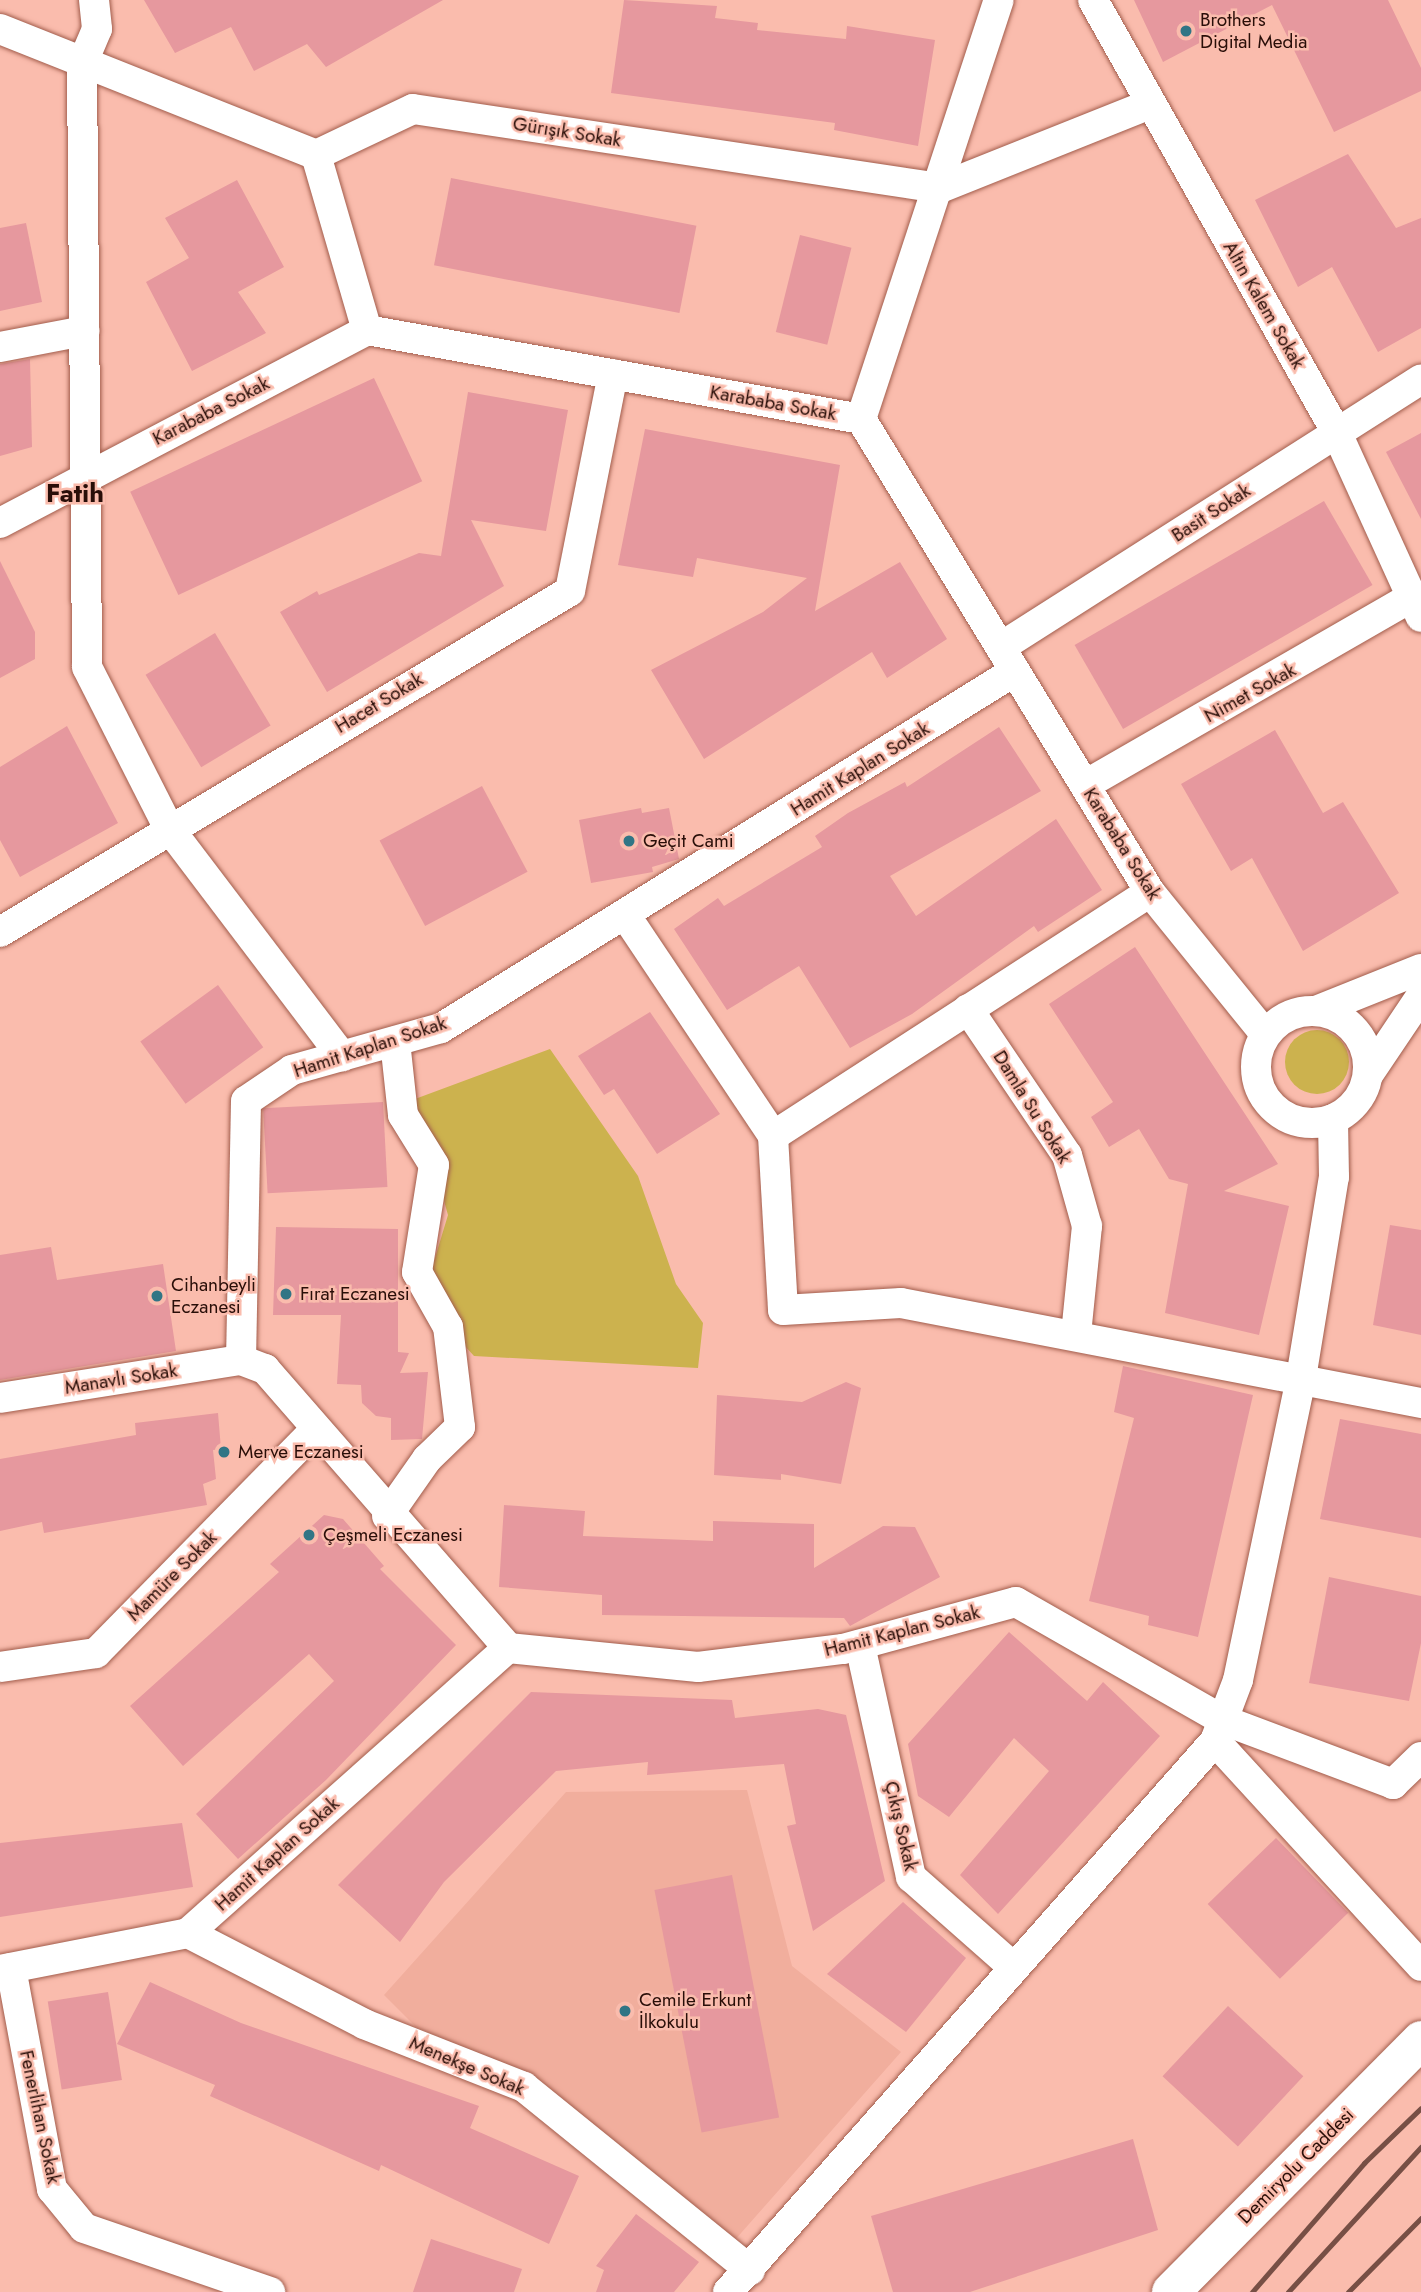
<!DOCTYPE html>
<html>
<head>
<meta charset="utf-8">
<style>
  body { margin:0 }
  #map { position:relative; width:1421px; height:2292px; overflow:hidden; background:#fabcad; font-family:Jost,sans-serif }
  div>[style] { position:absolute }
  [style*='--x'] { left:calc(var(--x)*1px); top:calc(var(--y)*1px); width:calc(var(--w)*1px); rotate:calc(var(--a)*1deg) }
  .built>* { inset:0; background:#f1ae9d }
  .green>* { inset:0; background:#ccb24e }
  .round { border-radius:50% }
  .building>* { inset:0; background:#e6989e; transform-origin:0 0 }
  .roads { filter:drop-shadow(0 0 2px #a25d4c) drop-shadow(0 0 2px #a25d4c) }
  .minor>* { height:30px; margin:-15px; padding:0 15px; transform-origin:15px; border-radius:15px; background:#fff }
  .minor>.ring { margin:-15px; padding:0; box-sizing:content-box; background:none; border:30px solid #fff; border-radius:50% }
  .secondary>* { height:38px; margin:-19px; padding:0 19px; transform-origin:19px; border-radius:19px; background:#fff }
  .rail>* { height:5px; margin:-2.5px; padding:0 2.5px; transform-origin:2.5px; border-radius:2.5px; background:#774f45 }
  .dots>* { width:19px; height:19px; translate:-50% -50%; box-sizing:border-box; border:4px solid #fabcad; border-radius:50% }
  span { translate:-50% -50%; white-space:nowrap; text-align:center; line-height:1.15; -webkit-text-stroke:5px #fabcad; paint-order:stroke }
  .poi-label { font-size:19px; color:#290e08 }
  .left { translate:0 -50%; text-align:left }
  .street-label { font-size:19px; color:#290e08 }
  .district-label { font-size:26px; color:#290e08; font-weight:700 }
</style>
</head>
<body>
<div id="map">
  <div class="built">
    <i style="clip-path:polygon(747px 1790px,792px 1966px,901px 2052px,734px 2241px,530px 2076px,416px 2027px,384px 1995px,566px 1792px)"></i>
  </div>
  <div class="green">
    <i class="round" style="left:1285px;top:1030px;width:64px;height:64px"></i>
    <i style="clip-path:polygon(550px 1049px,638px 1176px,676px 1284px,703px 1323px,698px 1368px,474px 1356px,432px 1310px,431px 1271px,448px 1215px,415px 1099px)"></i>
  </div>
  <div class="building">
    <i style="clip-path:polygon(144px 0,443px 0,326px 67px,307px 44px,254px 71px,231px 27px,175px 53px)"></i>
    <i style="clip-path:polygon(624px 0,717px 6px,715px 18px,758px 23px,757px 30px,846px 39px,847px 26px,935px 40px,918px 146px,834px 130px,835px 123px,611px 93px)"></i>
    <i style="clip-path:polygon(1134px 0,1388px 0,1421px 68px,1421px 91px,1334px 132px,1272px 5px,1163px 62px)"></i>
    <i style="clip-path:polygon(1348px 154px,1396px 228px,1421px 218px,1421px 328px,1378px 352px,1332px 267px,1298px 287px,1255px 200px)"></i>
    <i style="left:451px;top:178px;width:250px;height:89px;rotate:11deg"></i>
    <i style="clip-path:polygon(237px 180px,284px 267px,238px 292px,266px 333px,192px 371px,146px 282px,189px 258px,165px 218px)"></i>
    <i style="clip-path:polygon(26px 223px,42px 302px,0 311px,0 228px)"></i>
    <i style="left:800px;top:235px;width:53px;height:100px;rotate:14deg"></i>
    <i style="clip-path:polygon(30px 359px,32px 447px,0 456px,0 364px)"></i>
    <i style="left:374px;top:378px;width:114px;height:269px;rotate:65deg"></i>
    <i style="clip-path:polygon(468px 392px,568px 410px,546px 531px,471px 520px,504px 586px,327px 692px,280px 612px,317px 591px,319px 595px,419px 553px,441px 556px)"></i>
    <i style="clip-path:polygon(645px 429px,840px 465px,815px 611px,900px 562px,947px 639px,887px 678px,872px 652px,704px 759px,651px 670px,763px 612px,807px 578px,697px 558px,693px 577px,618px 565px)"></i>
    <i style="clip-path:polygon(1421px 433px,1421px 519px,1386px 452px)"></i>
    <i style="left:1324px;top:501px;width:97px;height:288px;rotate:60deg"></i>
    <i style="clip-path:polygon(0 561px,35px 632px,35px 659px,0 678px)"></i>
    <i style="left:215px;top:633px;width:108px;height:81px;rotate:59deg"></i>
    <i style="clip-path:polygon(67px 726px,118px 823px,20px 877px,0 840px,0 767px)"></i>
    <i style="clip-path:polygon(999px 727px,1041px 791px,890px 876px,916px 916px,1056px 819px,1102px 890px,1038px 932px,1034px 926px,912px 1014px,850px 1048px,799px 966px,727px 1010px,674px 929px,718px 898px,724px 906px,822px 847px,815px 836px,848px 813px,905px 782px,907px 787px)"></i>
    <i style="clip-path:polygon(1275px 730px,1323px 813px,1343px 802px,1399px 893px,1303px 951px,1252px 858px,1231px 871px,1181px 784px)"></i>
    <i style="left:482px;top:786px;width:97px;height:116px;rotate:62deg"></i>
    <i style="clip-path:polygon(641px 808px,642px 813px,669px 808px,679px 859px,652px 867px,653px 872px,591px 883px,579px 820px)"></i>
    <i style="clip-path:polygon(1135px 947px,1278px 1164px,1224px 1191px,1289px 1206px,1259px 1335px,1165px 1313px,1188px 1184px,1169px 1179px,1139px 1129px,1109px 1147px,1091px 1117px,1113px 1102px,1049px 1004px)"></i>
    <i style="left:218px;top:985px;width:77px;height:96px;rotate:54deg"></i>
    <i style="clip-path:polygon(650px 1012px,720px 1114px,657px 1154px,614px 1089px,604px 1095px,578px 1056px)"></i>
    <i style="left:383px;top:1102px;width:85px;height:120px;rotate:87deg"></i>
    <i style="clip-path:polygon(1390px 1225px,1421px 1230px,1421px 1335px,1373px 1325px)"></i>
    <i style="clip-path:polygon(276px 1227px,398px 1229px,398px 1352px,409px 1353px,400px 1373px,428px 1372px,422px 1439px,391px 1440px,391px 1418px,376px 1416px,362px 1403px,361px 1385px,337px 1384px,341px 1315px,273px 1315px)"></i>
    <i style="clip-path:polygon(51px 1247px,57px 1280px,163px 1264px,176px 1351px,0 1380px,0 1255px)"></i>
    <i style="clip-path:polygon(1123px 1366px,1253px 1395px,1198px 1637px,1148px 1625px,1149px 1616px,1089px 1601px,1134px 1418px,1114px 1412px)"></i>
    <i style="clip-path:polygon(846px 1382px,861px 1388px,841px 1484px,781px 1474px,781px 1480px,714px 1475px,717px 1395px,802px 1402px)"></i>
    <i style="clip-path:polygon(218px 1413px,221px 1449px,213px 1450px,216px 1479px,203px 1484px,207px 1505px,44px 1533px,42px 1522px,0 1531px,0 1459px,136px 1435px,135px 1423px)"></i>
    <i style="clip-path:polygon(1340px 1419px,1421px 1434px,1421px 1538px,1320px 1519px)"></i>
    <i style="clip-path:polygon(504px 1505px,585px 1511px,583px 1536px,713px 1541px,713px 1521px,814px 1524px,814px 1568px,883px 1526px,915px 1527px,940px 1577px,850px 1626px,844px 1618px,602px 1615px,602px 1595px,499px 1587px)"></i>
    <i style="clip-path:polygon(324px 1515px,343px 1519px,384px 1566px,380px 1569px,456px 1645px,326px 1780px,238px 1859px,196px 1814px,334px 1681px,309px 1654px,183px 1766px,130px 1706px,279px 1572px,270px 1564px)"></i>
    <i style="clip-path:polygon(1329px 1577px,1421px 1596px,1421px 1643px,1409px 1701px,1309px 1683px)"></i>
    <i style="clip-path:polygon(1009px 1632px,1087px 1701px,1103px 1682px,1160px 1736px,998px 1914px,960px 1875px,1049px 1771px,1014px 1738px,949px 1817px,918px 1796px,908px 1744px)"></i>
    <i style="clip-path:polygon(531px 1692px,732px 1700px,735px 1718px,818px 1709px,846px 1715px,885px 1881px,813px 1931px,787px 1826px,796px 1824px,784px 1764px,647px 1775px,648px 1762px,556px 1771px,444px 1882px,400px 1942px,338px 1885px)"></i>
    <i style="clip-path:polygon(182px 1823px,193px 1887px,0 1917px,0 1843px)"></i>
    <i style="left:1276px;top:1838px;width:104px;height:95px;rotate:46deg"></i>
    <i style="left:732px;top:1875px;width:247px;height:79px;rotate:79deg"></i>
    <i style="clip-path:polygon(903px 1902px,966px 1958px,906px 2032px,827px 1974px)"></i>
    <i style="clip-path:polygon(150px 1982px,241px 2023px,479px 2106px,470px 2128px,579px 2176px,549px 2244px,381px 2165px,379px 2171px,210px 2096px,215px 2085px,117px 2044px)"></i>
    <i style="left:108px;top:1992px;width:89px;height:61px;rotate:81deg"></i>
    <i style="left:1228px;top:2006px;width:103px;height:96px;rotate:43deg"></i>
    <i style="clip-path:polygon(1133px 2139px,1158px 2230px,970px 2292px,893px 2292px,871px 2216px)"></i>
    <i style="clip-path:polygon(636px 2214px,699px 2262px,674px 2292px,596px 2292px,604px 2270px,596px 2266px)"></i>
    <i style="clip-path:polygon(431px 2239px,522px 2269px,514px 2292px,413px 2292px)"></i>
  </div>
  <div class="roads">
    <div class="minor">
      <i style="--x:94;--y:0;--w:29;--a:84"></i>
      <i style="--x:97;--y:29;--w:38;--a:113"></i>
      <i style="--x:82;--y:64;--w:603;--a:89.52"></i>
      <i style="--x:87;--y:667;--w:179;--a:63.1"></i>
      <i style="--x:168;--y:827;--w:288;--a:52.8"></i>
      <i style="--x:1093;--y:0;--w:497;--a:60.6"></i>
      <i style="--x:1337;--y:433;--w:202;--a:65.5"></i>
      <i style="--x:0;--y:29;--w:340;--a:21.7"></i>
      <i style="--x:316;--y:155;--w:107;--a:-25.4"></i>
      <i style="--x:413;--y:109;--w:533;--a:8.53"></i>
      <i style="--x:940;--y:188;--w:226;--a:-21.8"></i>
      <i style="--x:316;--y:155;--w:182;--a:73.8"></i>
      <i style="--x:0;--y:347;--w:86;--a:-10.8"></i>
      <i style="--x:861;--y:419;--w:441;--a:-71.8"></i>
      <i style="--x:0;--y:523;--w:415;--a:-27.7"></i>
      <i style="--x:367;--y:330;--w:502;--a:10.21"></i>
      <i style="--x:861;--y:419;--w:554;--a:58.58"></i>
      <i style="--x:1150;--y:892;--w:183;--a:51"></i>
      <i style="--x:1001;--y:647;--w:498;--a:-32.5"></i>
      <i style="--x:1015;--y:671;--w:676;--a:148.12"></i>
      <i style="--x:441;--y:1028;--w:155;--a:164.3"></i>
      <i style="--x:292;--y:1070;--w:55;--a:146"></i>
      <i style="--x:246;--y:1101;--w:259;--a:91.1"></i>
      <i style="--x:241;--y:1360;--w:26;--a:21"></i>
      <i style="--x:265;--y:1369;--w:370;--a:48.9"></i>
      <i style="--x:508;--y:1648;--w:191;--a:5.7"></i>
      <i style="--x:698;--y:1667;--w:146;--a:-7.1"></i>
      <i style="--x:843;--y:1649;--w:179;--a:-15.2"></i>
      <i style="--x:1016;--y:1602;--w:238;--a:29.7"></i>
      <i style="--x:1223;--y:1720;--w:182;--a:20.6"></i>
      <i style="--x:1393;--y:1784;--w:39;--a:-44"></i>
      <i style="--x:1085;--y:785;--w:377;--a:-29.9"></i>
      <i style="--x:626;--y:916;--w:265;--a:56.2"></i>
      <i style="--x:773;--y:1136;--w:174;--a:86.7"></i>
      <i style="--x:783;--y:1310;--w:118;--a:-3.4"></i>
      <i style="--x:901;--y:1303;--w:530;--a:10.89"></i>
      <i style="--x:0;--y:932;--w:664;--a:-30.89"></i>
      <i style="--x:570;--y:591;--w:221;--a:-78.8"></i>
      <i style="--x:968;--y:1009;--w:176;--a:55.9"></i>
      <i style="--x:1067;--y:1155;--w:74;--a:74.3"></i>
      <i style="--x:1087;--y:1226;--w:110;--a:95.8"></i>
      <i style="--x:1316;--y:1011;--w:113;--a:-21.8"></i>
      <i class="ring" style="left:1256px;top:1011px;width:82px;height:82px"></i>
      <i style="--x:1368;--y:1075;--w:95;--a:-56.1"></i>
      <i style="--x:773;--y:1136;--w:449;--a:-32.9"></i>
      <i style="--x:0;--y:1398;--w:244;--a:-9"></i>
      <i style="--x:387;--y:1516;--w:70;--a:-54.9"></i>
      <i style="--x:427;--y:1459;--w:46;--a:-44.1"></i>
      <i style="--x:460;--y:1427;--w:101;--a:-96.8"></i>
      <i style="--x:448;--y:1327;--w:63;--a:-119.4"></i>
      <i style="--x:417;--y:1272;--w:108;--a:-81"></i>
      <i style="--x:434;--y:1165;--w:59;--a:-121.8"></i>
      <i style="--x:403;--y:1115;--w:74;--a:-96.2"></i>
      <i style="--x:860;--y:1645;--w:238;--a:77.6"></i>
      <i style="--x:911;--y:1877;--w:135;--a:41.4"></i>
      <i style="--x:0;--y:1667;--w:97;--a:-8.3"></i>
      <i style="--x:96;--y:1653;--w:313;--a:-45.5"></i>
      <i style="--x:1215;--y:1741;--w:305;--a:47.5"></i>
      <i style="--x:188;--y:1933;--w:198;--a:27.3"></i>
      <i style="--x:364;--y:2024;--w:172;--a:21.5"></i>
      <i style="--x:524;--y:2087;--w:291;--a:39"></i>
      <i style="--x:11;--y:1968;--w:225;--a:79.5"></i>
      <i style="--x:52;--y:2189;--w:50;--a:50.6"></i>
      <i style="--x:84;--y:2228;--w:197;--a:19"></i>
      <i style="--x:0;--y:1970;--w:192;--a:-11.1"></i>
      <i style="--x:188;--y:1933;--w:429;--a:-41.7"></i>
      <i style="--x:728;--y:2292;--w:735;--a:-48.53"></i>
      <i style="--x:1215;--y:1741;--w:65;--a:-69.3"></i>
      <i style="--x:1238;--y:1680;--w:309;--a:-78.2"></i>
      <i style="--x:1301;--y:1378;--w:204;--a:-80.7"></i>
      <i style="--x:1334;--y:1177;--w:58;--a:-91"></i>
    </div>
    <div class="secondary">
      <i style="--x:1171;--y:2292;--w:355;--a:-45.2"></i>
    </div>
  </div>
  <div class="rail">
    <i style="--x:1252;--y:2292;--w:171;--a:-49"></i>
    <i style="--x:1364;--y:2163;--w:79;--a:-44"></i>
    <i style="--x:1288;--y:2292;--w:197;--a:-47.5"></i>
    <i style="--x:1348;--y:2292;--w:104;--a:-45.4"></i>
  </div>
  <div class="dots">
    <i style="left:1186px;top:31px;background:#317585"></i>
    <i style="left:629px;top:841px;background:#317585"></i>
    <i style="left:286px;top:1294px;background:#317585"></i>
    <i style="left:157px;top:1296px;background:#317585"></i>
    <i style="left:224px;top:1452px;background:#317585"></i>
    <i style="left:309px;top:1535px;background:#317585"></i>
    <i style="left:625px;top:2011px;background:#317585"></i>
  </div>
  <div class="poi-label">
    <span class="left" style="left:1200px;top:31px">Brothers<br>Digital Media</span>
    <span class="left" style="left:643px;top:841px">Geçit Cami</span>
    <span class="left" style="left:171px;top:1296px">Cihanbeyli<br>Eczanesi</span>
    <span class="left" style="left:300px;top:1294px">Fırat Eczanesi</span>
    <span class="left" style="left:238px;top:1452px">Merve Eczanesi</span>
    <span class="left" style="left:323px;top:1535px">Çeşmeli Eczanesi</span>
    <span class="left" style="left:639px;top:2011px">Cemile Erkunt<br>İlkokulu</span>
  </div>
  <div class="street-label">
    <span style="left:567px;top:132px;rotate:9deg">Gürışık Sokak</span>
    <span style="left:1264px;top:305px;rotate:60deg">Altın Kalem Sokak</span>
    <span style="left:773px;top:403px;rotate:10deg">Karababa Sokak</span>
    <span style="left:211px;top:411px;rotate:-27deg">Karababa Sokak</span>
    <span style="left:1211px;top:513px;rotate:-33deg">Basit Sokak</span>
    <span style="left:1250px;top:693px;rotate:-29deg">Nimet Sokak</span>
    <span style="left:379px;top:703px;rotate:-31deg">Hacet Sokak</span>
    <span style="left:860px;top:769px;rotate:-32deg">Hamit Kaplan Sokak</span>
    <span style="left:1122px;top:844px;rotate:58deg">Karababa Sokak</span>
    <span style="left:370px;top:1047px;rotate:-18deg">Hamit Kaplan Sokak</span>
    <span style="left:1032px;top:1107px;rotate:58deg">Damla Su Sokak</span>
    <span style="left:121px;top:1379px;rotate:-9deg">Manavlı Sokak</span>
    <span style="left:172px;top:1576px;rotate:-45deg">Mamüre Sokak</span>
    <span style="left:902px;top:1631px;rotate:-14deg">Hamit Kaplan Sokak</span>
    <span style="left:901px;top:1826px;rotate:77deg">Çıkış Sokak</span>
    <span style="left:277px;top:1854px;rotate:-42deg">Hamit Kaplan Sokak</span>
    <span style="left:467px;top:2066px;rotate:23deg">Menekşe Sokak</span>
    <span style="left:40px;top:2117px;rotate:78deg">Fenerlihan Sokak</span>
    <span style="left:1296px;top:2166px;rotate:-45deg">Demiryolu Caddesi</span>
  </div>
  <div class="district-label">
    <span style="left:75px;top:494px">Fatih</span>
  </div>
</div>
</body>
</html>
